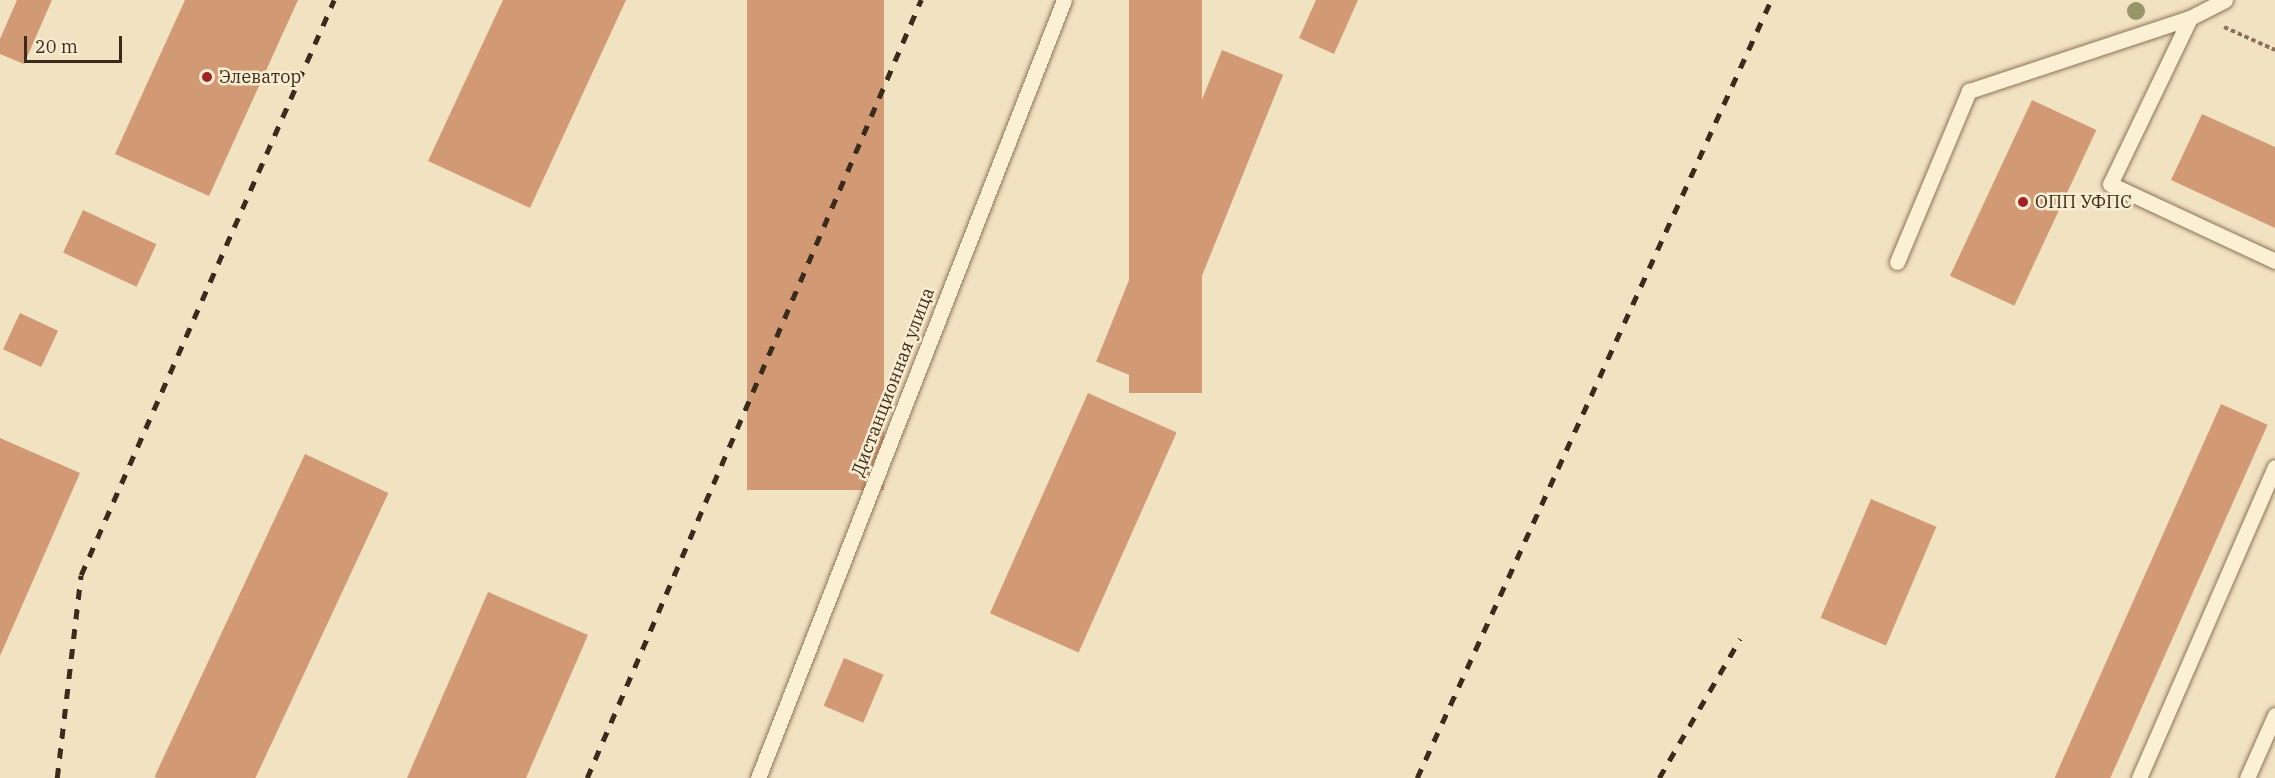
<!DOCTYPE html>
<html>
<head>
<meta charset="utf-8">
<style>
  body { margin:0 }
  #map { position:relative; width:2275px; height:778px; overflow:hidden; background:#f1e2c1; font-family:"IBM Plex Serif",serif }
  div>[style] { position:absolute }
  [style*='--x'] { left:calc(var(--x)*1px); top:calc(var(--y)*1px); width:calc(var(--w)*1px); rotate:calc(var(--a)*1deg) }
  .building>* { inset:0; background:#d29a74; transform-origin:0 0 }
  .path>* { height:4px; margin-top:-2px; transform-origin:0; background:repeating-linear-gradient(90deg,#8c7357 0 4.5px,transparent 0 7.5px) }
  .roads { filter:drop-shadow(0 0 2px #8c7357) drop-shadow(0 0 2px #8c7357) }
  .service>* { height:15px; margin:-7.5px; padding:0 7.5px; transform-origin:7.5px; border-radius:7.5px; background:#fbefd4 }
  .rail>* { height:4.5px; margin-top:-2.25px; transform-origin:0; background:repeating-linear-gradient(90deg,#3a2b1c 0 10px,transparent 0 20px) }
  .trees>* { width:18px; height:18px; margin:-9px; border-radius:50%; background:#969669 }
  .dots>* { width:16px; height:16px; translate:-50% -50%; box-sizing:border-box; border:3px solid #f8ecd1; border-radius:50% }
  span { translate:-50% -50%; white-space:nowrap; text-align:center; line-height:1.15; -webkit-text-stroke:5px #f8ecd1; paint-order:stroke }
  .poi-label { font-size:18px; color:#3a2b1c }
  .left { translate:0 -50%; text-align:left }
  .street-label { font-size:18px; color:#3a2b1c }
  .scale { position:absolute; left:24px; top:36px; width:98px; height:27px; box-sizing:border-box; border:3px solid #3a2b1c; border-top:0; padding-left:8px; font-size:18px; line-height:21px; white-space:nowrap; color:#3a2b1c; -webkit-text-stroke:4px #f8ecd1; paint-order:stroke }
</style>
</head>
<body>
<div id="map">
  <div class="building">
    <i style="clip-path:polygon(17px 0,52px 0,24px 64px,0 54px,0 39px)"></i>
    <i style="clip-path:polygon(185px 0,298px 0,209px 196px,115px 154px)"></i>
    <i style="clip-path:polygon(503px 0,626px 0,530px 208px,428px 161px)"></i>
    <i style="left:747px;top:0;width:137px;height:490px"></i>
    <i style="left:1129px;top:0;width:73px;height:393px"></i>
    <i style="clip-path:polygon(1316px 0,1358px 0,1334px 54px,1299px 38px)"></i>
    <i style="left:1222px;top:50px;width:66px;height:336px;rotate:22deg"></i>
    <i style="left:2032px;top:100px;width:71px;height:194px;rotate:25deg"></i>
    <i style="clip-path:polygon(2202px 114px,2275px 147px,2275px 228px,2171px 180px)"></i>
    <i style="left:83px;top:210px;width:81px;height:47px;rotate:25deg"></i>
    <i style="left:20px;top:313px;width:42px;height:40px;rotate:25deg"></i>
    <i style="left:1088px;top:393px;width:97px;height:241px;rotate:24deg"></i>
    <i style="left:2221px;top:404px;width:51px;height:409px;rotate:24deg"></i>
    <i style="clip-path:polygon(0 438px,80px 473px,0 656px)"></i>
    <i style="left:305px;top:454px;width:92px;height:356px;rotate:25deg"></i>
    <i style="left:1871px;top:499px;width:71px;height:129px;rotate:23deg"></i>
    <i style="clip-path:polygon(488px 592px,588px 635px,526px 778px,407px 778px)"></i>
    <i style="left:844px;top:658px;width:43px;height:52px;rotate:23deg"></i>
  </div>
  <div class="path">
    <i style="--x:2224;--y:27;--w:56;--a:24.3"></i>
  </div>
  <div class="roads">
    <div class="service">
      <i style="--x:2225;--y:0;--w:39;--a:153"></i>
      <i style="--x:2190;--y:18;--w:184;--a:115.7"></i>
      <i style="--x:2110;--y:184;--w:182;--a:25"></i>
      <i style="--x:1897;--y:262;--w:186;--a:-67.2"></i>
      <i style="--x:1969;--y:91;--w:233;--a:-18.3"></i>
      <i style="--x:758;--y:778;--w:836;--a:-68.53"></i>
      <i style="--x:2139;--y:778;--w:339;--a:-66.4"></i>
      <i style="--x:2247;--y:778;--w:69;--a:-66"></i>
    </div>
  </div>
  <div class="rail">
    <i style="--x:57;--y:778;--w:204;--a:-83.3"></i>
    <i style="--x:81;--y:575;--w:628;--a:-66.25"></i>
    <i style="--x:587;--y:778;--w:847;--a:-66.77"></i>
    <i style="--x:1417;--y:778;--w:855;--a:-65.53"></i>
    <i style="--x:1659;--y:778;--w:161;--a:-59.8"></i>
  </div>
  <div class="trees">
    <i style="left:2136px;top:11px"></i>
  </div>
  <div class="dots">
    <i style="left:207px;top:77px;background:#9f2324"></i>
    <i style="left:2023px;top:202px;background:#9f2324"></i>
  </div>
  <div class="poi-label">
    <span class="left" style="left:219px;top:77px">Элеватор</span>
    <span class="left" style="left:2035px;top:202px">ОПП УФПС</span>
  </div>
  <div class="street-label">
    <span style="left:893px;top:382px;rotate:-69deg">Дистанционная улица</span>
  </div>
  <div class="scale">20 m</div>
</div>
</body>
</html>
